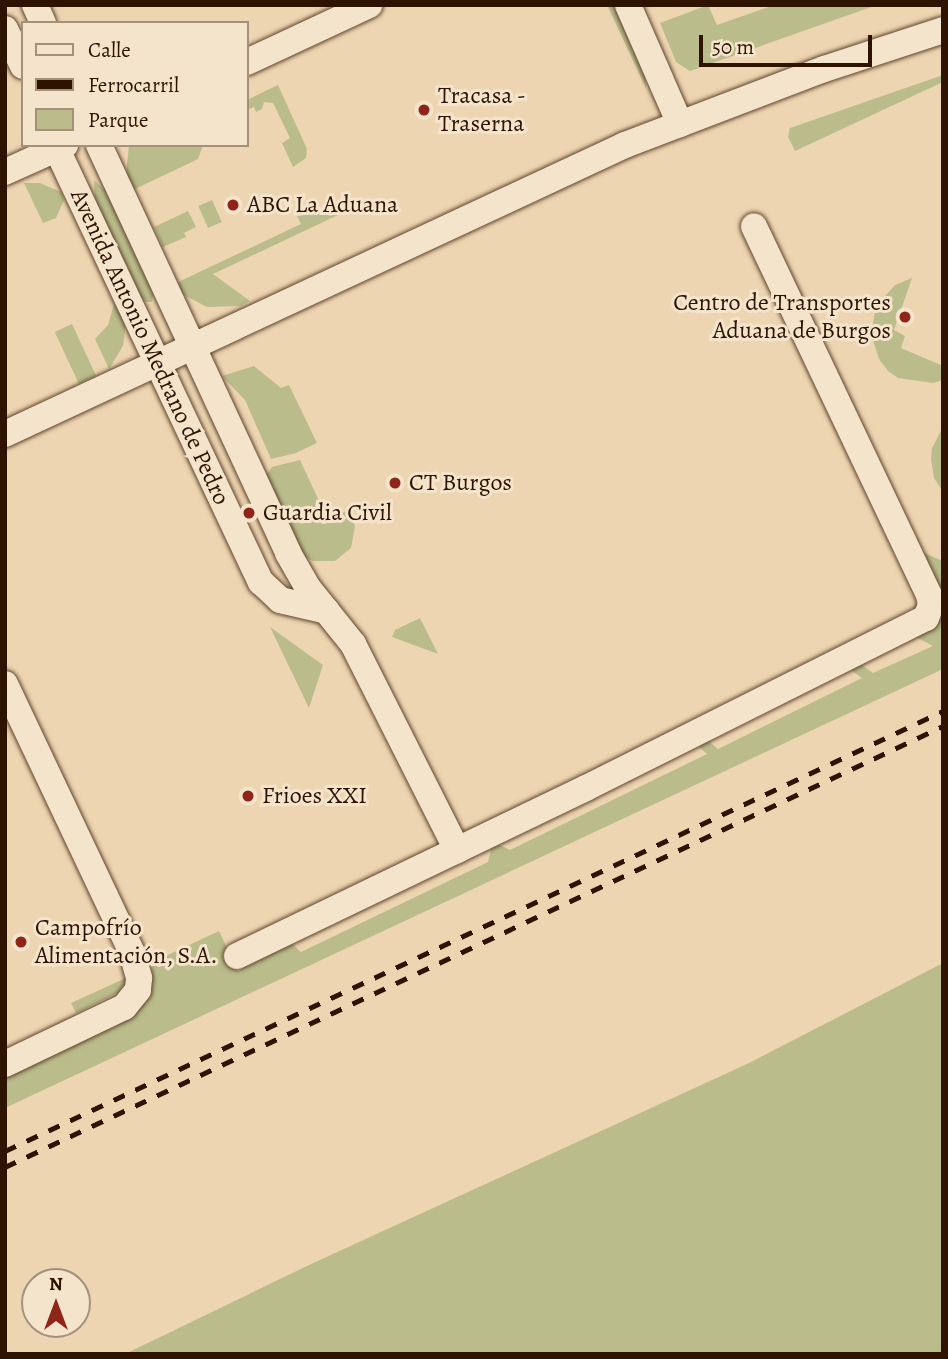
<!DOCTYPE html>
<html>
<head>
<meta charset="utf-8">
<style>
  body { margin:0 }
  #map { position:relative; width:948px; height:1359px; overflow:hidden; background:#eed5b1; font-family:Alegreya,serif }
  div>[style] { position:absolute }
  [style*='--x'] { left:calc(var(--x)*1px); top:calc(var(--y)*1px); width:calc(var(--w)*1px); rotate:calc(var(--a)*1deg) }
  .green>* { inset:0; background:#babd8b; transform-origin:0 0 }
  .roads { filter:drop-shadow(0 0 2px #5e442c) drop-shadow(0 0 2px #5e442c) }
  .minor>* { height:26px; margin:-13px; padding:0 13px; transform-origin:13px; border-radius:13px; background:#f4e4cc }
  .rail>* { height:5px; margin-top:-2.5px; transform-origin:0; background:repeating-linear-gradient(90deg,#2e1400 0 12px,transparent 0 24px) }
  .dots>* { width:19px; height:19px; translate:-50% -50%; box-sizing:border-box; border:4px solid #f4e4cc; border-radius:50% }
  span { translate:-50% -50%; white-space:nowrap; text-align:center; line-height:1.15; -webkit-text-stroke:6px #f4e4cc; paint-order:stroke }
  .poi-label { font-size:24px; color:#2e1400 }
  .left { translate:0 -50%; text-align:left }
  .right { translate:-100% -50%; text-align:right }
  .street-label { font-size:24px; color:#2e1400 }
  .frame { position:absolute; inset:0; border:7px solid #2e1400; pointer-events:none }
  .legend { position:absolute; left:21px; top:21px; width:228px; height:126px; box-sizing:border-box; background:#f4e4cc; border:2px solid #a5917a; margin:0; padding:9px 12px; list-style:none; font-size:21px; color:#2e1400 }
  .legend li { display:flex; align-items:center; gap:14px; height:35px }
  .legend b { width:35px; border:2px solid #a5917a }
  .north { position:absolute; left:21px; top:1268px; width:70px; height:70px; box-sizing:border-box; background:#f4e4cc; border:2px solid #a5917a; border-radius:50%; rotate:0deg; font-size:19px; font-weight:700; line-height:28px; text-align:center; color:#2e1400 }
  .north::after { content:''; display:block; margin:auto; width:24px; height:32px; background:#8f2418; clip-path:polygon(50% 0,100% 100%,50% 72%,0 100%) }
  .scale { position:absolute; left:699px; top:35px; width:173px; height:32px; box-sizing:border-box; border:4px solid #2e1400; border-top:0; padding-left:9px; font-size:21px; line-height:24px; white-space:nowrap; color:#2e1400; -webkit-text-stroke:5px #f4e4cc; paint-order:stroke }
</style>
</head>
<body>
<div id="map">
  <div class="green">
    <i style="clip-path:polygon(607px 5px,613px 5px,645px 72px,646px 88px)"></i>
    <i style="clip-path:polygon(708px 5px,717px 25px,774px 5px,877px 5px,690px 71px,676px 62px,660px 23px)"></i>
    <i style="clip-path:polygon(943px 75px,943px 82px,795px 151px,788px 137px,790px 128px)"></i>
    <i style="clip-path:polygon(278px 85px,307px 149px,306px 158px,293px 167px,282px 143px,290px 138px,273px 103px,264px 102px,262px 109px,256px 112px,254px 107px,247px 110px,247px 100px)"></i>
    <i style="clip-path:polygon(129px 145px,203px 145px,198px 159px,131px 191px,126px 174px)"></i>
    <i style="clip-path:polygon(94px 180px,115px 199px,155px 284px,152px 302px,146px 302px,135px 293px,95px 207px)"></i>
    <i style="clip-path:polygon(24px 183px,40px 183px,61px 192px,64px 200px,56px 218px,43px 223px)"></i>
    <i style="left:212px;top:200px;width:24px;height:15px;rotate:66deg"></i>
    <i style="clip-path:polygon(188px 211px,196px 227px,184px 233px,186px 237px,163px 247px,154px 227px)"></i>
    <i style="clip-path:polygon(321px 213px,338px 215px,213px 274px,250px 301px,241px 306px,207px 307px,182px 294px,174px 284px,301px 224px,297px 216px)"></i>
    <i style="clip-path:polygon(912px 278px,894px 330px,905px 336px,901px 348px,943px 366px,943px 380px,933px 383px,898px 378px,888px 371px,879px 359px,871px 334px,876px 306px,895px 285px)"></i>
    <i style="clip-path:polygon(118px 302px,125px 321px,125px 331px,123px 346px,109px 369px,95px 339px,108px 325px,114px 304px)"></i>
    <i style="left:72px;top:324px;width:57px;height:19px;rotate:65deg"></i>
    <i style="clip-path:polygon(254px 366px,281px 388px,289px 385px,317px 443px,296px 453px,271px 459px,245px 400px,222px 376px)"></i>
    <i style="clip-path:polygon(943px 427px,943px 492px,934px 478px,931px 459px,932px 448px)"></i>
    <i style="clip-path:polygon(300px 460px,328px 520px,348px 510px,355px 526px,351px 548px,335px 561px,313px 561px,301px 554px,266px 475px,272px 467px)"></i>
    <i style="clip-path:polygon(924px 553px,943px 561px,943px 593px)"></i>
    <i style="clip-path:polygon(420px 618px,438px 654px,392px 637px,395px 630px)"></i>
    <i style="clip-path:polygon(943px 618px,943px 669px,5px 1108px,5px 1077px,133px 1017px,149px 997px,153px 962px,219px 931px,238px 971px,292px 944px,301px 952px,488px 862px,493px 842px,510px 850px,707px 754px,696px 744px,706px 739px,718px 749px,862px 678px,849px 669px,859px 663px,873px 673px,933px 646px,916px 637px)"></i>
    <i style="clip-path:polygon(270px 627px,323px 665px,309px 708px)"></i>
    <i style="clip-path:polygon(943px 963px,943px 1354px,125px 1354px,309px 1265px,749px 1063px)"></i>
    <i style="clip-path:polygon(128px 977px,119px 992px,76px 1013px,71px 1003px)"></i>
  </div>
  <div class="roads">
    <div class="minor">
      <i style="--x:35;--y:5;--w:20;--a:66"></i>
      <i style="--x:628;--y:5;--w:130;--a:66.4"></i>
      <i style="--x:5;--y:29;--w:41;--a:64.1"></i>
      <i style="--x:247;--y:62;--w:135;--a:-25"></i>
      <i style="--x:55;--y:145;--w:483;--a:64.8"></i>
      <i style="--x:261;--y:582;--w:26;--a:43"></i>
      <i style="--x:280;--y:600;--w:48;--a:13.2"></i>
      <i style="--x:99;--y:145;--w:450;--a:65.1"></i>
      <i style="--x:288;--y:553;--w:40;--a:60.3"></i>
      <i style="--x:308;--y:588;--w:72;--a:51.2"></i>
      <i style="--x:353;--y:644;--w:231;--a:63.2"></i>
      <i style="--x:5;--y:172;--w:66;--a:-24.2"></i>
      <i style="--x:5;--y:434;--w:684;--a:-24.99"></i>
      <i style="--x:625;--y:145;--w:213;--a:-20.9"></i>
      <i style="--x:824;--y:69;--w:125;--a:-18.1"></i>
      <i style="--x:5;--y:684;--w:297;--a:64.7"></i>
      <i style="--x:132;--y:953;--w:26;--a:74"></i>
      <i style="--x:139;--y:978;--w:12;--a:95"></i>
      <i style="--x:138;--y:990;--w:22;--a:129"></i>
      <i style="--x:124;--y:1007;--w:132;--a:154.4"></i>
      <i style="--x:237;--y:956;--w:387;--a:-25.7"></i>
      <i style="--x:586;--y:788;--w:380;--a:-26.6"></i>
      <i style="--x:926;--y:618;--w:14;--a:-69"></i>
      <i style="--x:931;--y:605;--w:10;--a:-101"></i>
      <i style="--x:929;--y:595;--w:408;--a:-115.4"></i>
    </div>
  </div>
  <div class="rail">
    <i style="--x:5;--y:1151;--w:1036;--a:-25.13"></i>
    <i style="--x:5;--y:1167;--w:1036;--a:-25.18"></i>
  </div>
  <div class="dots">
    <i style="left:424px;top:110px;background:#8f2418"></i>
    <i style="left:233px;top:205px;background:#8f2418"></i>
    <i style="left:905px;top:317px;background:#8f2418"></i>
    <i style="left:395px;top:483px;background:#8f2418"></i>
    <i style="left:249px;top:513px;background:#8f2418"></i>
    <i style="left:248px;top:796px;background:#8f2418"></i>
    <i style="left:21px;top:942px;background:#8f2418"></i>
  </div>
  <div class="poi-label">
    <span class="left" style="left:438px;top:110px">Tracasa -<br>Traserna</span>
    <span class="left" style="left:247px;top:205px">ABC La Aduana</span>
    <span class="right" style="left:891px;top:317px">Centro de Transportes<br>Aduana de Burgos</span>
    <span class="left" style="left:409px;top:483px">CT Burgos</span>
    <span class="left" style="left:263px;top:513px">Guardia Civil</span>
    <span class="left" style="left:262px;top:796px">Frioes XXI</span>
    <span class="left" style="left:35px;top:942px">Campofrío<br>Alimentación, S.A.</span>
  </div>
  <div class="street-label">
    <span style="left:150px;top:347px;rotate:65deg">Avenida Antonio Medrano de Pedro</span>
  </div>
  <div class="frame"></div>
  <ul class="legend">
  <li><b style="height:9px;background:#f4e4cc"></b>Calle</li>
  <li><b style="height:9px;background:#2e1400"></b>Ferrocarril</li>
  <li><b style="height:19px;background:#babd8b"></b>Parque</li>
  </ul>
  <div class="north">N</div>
  <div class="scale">50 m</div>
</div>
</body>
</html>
